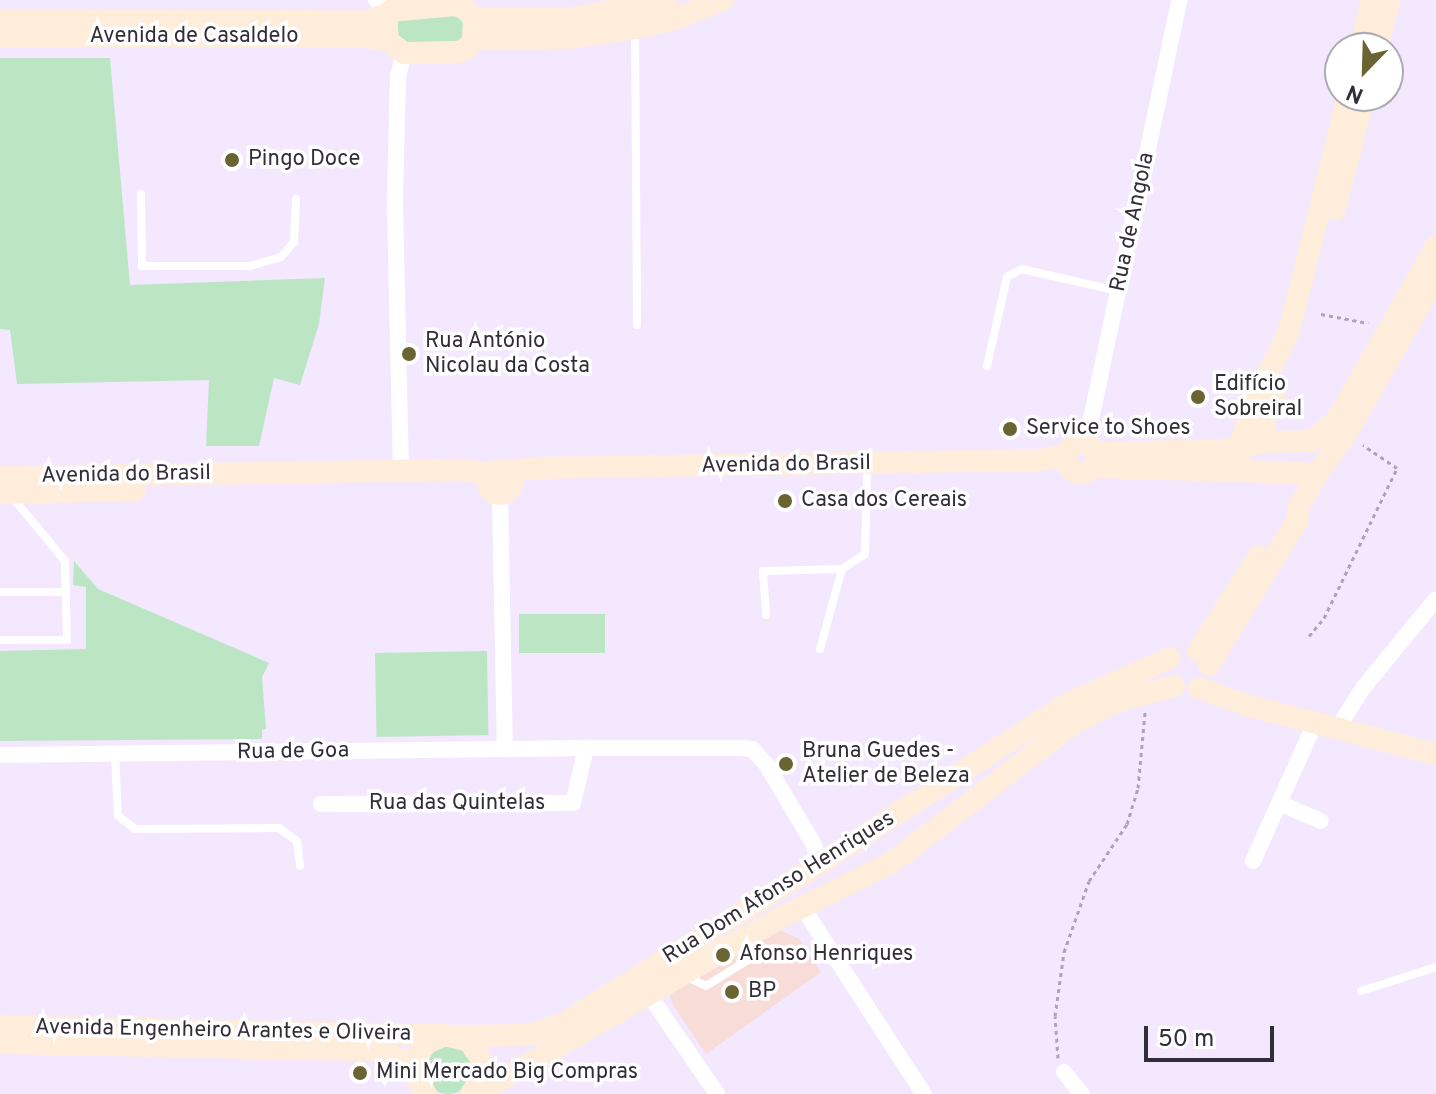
<!DOCTYPE html>
<html>
<head>
<meta charset="utf-8">
<style>
  body { margin:0 }
  #map { position:relative; width:1436px; height:1094px; overflow:hidden; background:#f3e8fe; font-family:Overpass,sans-serif }
  div>[style] { position:absolute }
  [style*='--x'] { left:calc(var(--x)*1px); top:calc(var(--y)*1px); width:calc(var(--w)*1px); rotate:calc(var(--a)*1deg) }
  .commercial>* { inset:0; background:#f7dcd8 }
  .green>* { inset:0; background:#bce5c4; transform-origin:0 0 }
  .round { border-radius:50% }
  .path>* { height:3px; margin-top:-1.5px; transform-origin:0; background:repeating-linear-gradient(90deg,#ada5b6 0 4px,transparent 0 8px) }
  .lane>* { height:8px; margin:-4px; padding:0 4px; transform-origin:4px; border-radius:4px; background:#fff }
  .street>* { height:16px; margin:-8px; padding:0 8px; transform-origin:8px; border-radius:8px; background:#fff }
  .secondary>* { height:22px; margin:-11px; padding:0 11px; transform-origin:11px; border-radius:11px; background:#ffeddc }
  .secondary>.ring { margin:-11px; padding:0; box-sizing:content-box; background:none; border:22px solid #ffeddc; border-radius:50% }
  .dots>* { width:22px; height:22px; translate:-50% -50%; box-sizing:border-box; border:4px solid #fff; border-radius:50% }
  span { translate:-50% -50%; white-space:nowrap; text-align:center; line-height:1.15; -webkit-text-stroke:7px #fff; paint-order:stroke }
  .street-label { font-size:22px; color:#322e37 }
  .poi-label { font-size:22px; color:#322e37 }
  .left { translate:0 -50%; text-align:left }
  .north { position:absolute; left:1324px; top:32px; width:80px; height:80px; box-sizing:border-box; background:#fff; border:2px solid #adabaf; border-radius:50%; rotate:203deg; font-size:22px; font-weight:700; line-height:32px; text-align:center; color:#322e37 }
  .north::after { content:''; display:block; margin:auto; width:28px; height:36px; background:#696431; clip-path:polygon(50% 0,100% 100%,50% 72%,0 100%) }
  .scale { position:absolute; left:1144px; top:1026px; width:130px; height:36px; box-sizing:border-box; border:4px solid #322e37; border-top:0; padding-left:10px; font-size:24px; line-height:28px; white-space:nowrap; color:#322e37; -webkit-text-stroke:6px #fff; paint-order:stroke }
</style>
</head>
<body>
<div id="map">
  <div class="commercial">
    <i style="clip-path:polygon(780px 930px,799px 939px,821px 972px,706px 1054px,673px 1005px,670px 997px,673px 988px)"></i>
  </div>
  <div class="green">
    <i style="clip-path:polygon(453px 15px,463px 21px,464px 36px,455px 43px,402px 44px,398px 40px,396px 22px,399px 18px)"></i>
    <i style="clip-path:polygon(0 58px,110px 58px,130px 285px,325px 278px,319px 324px,300px 385px,274px 378px,259px 446px,206px 446px,209px 380px,17px 384px,10px 330px,0 329px)"></i>
    <i style="clip-path:polygon(74px 561px,98px 589px,269px 663px,262px 677px,266px 729px,262px 730px,262px 739px,0 741px,0 651px,86px 649px,86px 587px,73px 585px)"></i>
    <i style="left:605px;top:614px;width:39px;height:86px;rotate:90deg"></i>
    <i style="left:487px;top:651px;width:84px;height:112px;rotate:89deg"></i>
    <i class="round" style="left:424px;top:1046px;width:48px;height:48px"></i>
  </div>
  <div class="path">
    <i style="--x:1321;--y:314;--w:48;--a:10.8"></i>
    <i style="--x:1309;--y:636;--w:23;--a:-50"></i>
    <i style="--x:1324;--y:618;--w:167;--a:-64"></i>
    <i style="--x:1397;--y:468;--w:41;--a:-145.9"></i>
    <i style="--x:1058;--y:1058;--w:42;--a:-94.1"></i>
    <i style="--x:1055;--y:1016;--w:65;--a:-82"></i>
    <i style="--x:1064;--y:952;--w:75;--a:-70.6"></i>
    <i style="--x:1089;--y:881;--w:69;--a:-56.3"></i>
    <i style="--x:1127;--y:824;--w:38;--a:-73"></i>
    <i style="--x:1138;--y:788;--w:76;--a:-84.7"></i>
  </div>
  <div class="lane">
    <i style="--x:635;--y:29;--w:296;--a:89.6"></i>
    <i style="--x:141;--y:194;--w:72;--a:89.2"></i>
    <i style="--x:142;--y:266;--w:108;--a:0"></i>
    <i style="--x:250;--y:266;--w:32;--a:-16"></i>
    <i style="--x:281;--y:257;--w:20;--a:-49"></i>
    <i style="--x:294;--y:242;--w:43;--a:-87.3"></i>
    <i style="--x:987;--y:366;--w:91;--a:-77.3"></i>
    <i style="--x:1007;--y:277;--w:17;--a:-28"></i>
    <i style="--x:1022;--y:269;--w:98;--a:12.9"></i>
    <i style="--x:0;--y:592;--w:66;--a:0"></i>
    <i style="--x:766;--y:615;--w:44;--a:-93.9"></i>
    <i style="--x:763;--y:571;--w:79;--a:-1.5"></i>
    <i style="--x:0;--y:640;--w:67;--a:0"></i>
    <i style="--x:67;--y:640;--w:79;--a:-91.5"></i>
    <i style="--x:65;--y:561;--w:83;--a:-129.6"></i>
    <i style="--x:820;--y:649;--w:83;--a:-74.6"></i>
    <i style="--x:842;--y:569;--w:27;--a:-33"></i>
    <i style="--x:865;--y:554;--w:77;--a:-88.5"></i>
    <i style="--x:115;--y:754;--w:62;--a:87.2"></i>
    <i style="--x:118;--y:816;--w:21;--a:37"></i>
    <i style="--x:135;--y:829;--w:144;--a:-0.4"></i>
    <i style="--x:279;--y:828;--w:22;--a:36"></i>
    <i style="--x:297;--y:841;--w:25;--a:83"></i>
    <i style="--x:687;--y:977;--w:21;--a:25"></i>
    <i style="--x:706;--y:986;--w:53;--a:-31.9"></i>
    <i style="--x:751;--y:958;--w:20;--a:-87"></i>
    <i style="--x:1361;--y:991;--w:79;--a:-17.7"></i>
  </div>
  <div class="street">
    <i style="--x:376;--y:0;--w:18;--a:38"></i>
    <i style="--x:1086;--y:443;--w:453;--a:-78.1"></i>
    <i style="--x:401;--y:472;--w:274;--a:-91.3"></i>
    <i style="--x:395;--y:198;--w:122;--a:-88.6"></i>
    <i style="--x:398;--y:76;--w:24;--a:-75"></i>
    <i style="--x:500;--y:495;--w:254;--a:88.9"></i>
    <i style="--x:1337;--y:729;--w:49;--a:-57.6"></i>
    <i style="--x:1363;--y:688;--w:115;--a:-50.6"></i>
    <i style="--x:0;--y:755;--w:586;--a:-0.68"></i>
    <i style="--x:321;--y:804;--w:252;--a:-0.2"></i>
    <i style="--x:573;--y:803;--w:57;--a:-76.7"></i>
    <i style="--x:586;--y:748;--w:156;--a:0"></i>
    <i style="--x:742;--y:748;--w:10;--a:6"></i>
    <i style="--x:752;--y:749;--w:21;--a:47"></i>
    <i style="--x:766;--y:764;--w:92;--a:59.3"></i>
    <i style="--x:813;--y:843;--w:22;--a:68"></i>
    <i style="--x:1281;--y:804;--w:43;--a:23"></i>
    <i style="--x:1253;--y:861;--w:151;--a:-65.8"></i>
    <i style="--x:803;--y:908;--w:222;--a:57"></i>
    <i style="--x:643;--y:986;--w:131;--a:55.6"></i>
    <i style="--x:1064;--y:1072;--w:28;--a:51"></i>
  </div>
  <div class="secondary">
    <i style="--x:455;--y:5;--w:10;--a:17"></i>
    <i style="--x:465;--y:8;--w:14;--a:51"></i>
    <i style="--x:474;--y:19;--w:20;--a:93"></i>
    <i style="--x:473;--y:39;--w:10;--a:119"></i>
    <i style="--x:468;--y:48;--w:11;--a:158"></i>
    <i style="--x:458;--y:52;--w:54;--a:178.9"></i>
    <i style="--x:404;--y:53;--w:20;--a:-143"></i>
    <i style="--x:388;--y:41;--w:26;--a:-94"></i>
    <i style="--x:386;--y:15;--w:6;--a:-45"></i>
    <i style="--x:390;--y:11;--w:65;--a:-5.3"></i>
    <i style="--x:474;--y:19;--w:93;--a:0"></i>
    <i style="--x:567;--y:19;--w:102;--a:-10.8"></i>
    <i style="--x:0;--y:20;--w:367;--a:0.2"></i>
    <i style="--x:367;--y:21;--w:20;--a:-18"></i>
    <i style="--x:0;--y:37;--w:366;--a:0"></i>
    <i style="--x:366;--y:37;--w:22;--a:10"></i>
    <i style="--x:473;--y:39;--w:97;--a:-0.6"></i>
    <i style="--x:570;--y:38;--w:66;--a:-8.7"></i>
    <i style="--x:635;--y:28;--w:37;--a:-13"></i>
    <i style="--x:671;--y:20;--w:56;--a:-21"></i>
    <i style="--x:1360;--y:48;--w:49;--a:-76"></i>
    <i style="--x:1377;--y:48;--w:49;--a:-76"></i>
    <i style="--x:1335;--y:209;--w:117;--a:-75.6"></i>
    <i style="--x:1312;--y:441;--w:35;--a:-41"></i>
    <i style="--x:1338;--y:418;--w:198;--a:-60.3"></i>
    <i style="--x:1264;--y:442;--w:24;--a:-90"></i>
    <i style="--x:1264;--y:418;--w:32;--a:-66"></i>
    <i class="ring" style="left:1066px;top:443px;width:8px;height:8px"></i>
    <i style="--x:1096;--y:453;--w:130;--a:-1.3"></i>
    <i style="--x:1226;--y:450;--w:39;--a:-12"></i>
    <i style="--x:1264;--y:442;--w:48;--a:-1.2"></i>
    <i style="--x:1094;--y:467;--w:209;--a:1.6"></i>
    <i style="--x:1303;--y:473;--w:13;--a:18"></i>
    <i class="ring" style="left:488px;top:470px;width:2px;height:2px"></i>
    <i style="--x:1243;--y:471;--w:19;--a:-106"></i>
    <i style="--x:1238;--y:453;--w:43;--a:-73.7"></i>
    <i style="--x:1250;--y:412;--w:90;--a:-64.3"></i>
    <i style="--x:1289;--y:331;--w:242;--a:-75.9"></i>
    <i style="--x:507;--y:472;--w:28;--a:-8"></i>
    <i style="--x:535;--y:468;--w:505;--a:-0.91"></i>
    <i style="--x:1040;--y:460;--w:26;--a:-11"></i>
    <i style="--x:0;--y:477;--w:460;--a:-0.9"></i>
    <i style="--x:460;--y:470;--w:31;--a:7"></i>
    <i style="--x:0;--y:493;--w:135;--a:-1.3"></i>
    <i style="--x:1198;--y:651;--w:113;--a:-57.3"></i>
    <i style="--x:1209;--y:665;--w:169;--a:-58.6"></i>
    <i style="--x:1297;--y:521;--w:15;--a:-82"></i>
    <i style="--x:1299;--y:506;--w:33;--a:-61"></i>
    <i style="--x:1315;--y:477;--w:53;--a:-54.2"></i>
    <i style="--x:1346;--y:434;--w:181;--a:-60.2"></i>
    <i style="--x:1199;--y:688;--w:50;--a:19.9"></i>
    <i style="--x:1246;--y:705;--w:196;--a:14.5"></i>
    <i style="--x:0;--y:1026;--w:445;--a:1.2"></i>
    <i style="--x:459;--y:1036;--w:71;--a:-0.8"></i>
    <i style="--x:530;--y:1035;--w:34;--a:-19"></i>
    <i style="--x:562;--y:1024;--w:305;--a:-31.9"></i>
    <i style="--x:821;--y:863;--w:294;--a:-32.9"></i>
    <i style="--x:1068;--y:703;--w:111;--a:-23.8"></i>
    <i style="--x:0;--y:1043;--w:377;--a:1.1"></i>
    <i style="--x:377;--y:1050;--w:29;--a:22"></i>
    <i style="--x:404;--y:1061;--w:16;--a:45"></i>
    <i style="--x:475;--y:1090;--w:23;--a:-20"></i>
    <i style="--x:497;--y:1082;--w:327;--a:-30.1"></i>
    <i style="--x:780;--y:918;--w:124;--a:-26.4"></i>
    <i style="--x:891;--y:863;--w:230;--a:-37.4"></i>
    <i style="--x:1074;--y:723;--w:49;--a:-26.6"></i>
    <i style="--x:1118;--y:701;--w:58;--a:-15"></i>
    <i style="--x:426;--y:1094;--w:19;--a:-122"></i>
    <i style="--x:416;--y:1078;--w:17;--a:-93"></i>
    <i style="--x:415;--y:1061;--w:21;--a:-59"></i>
    <i style="--x:426;--y:1043;--w:21;--a:-23"></i>
    <i style="--x:445;--y:1035;--w:25;--a:14"></i>
    <i style="--x:469;--y:1041;--w:22;--a:56"></i>
    <i style="--x:481;--y:1059;--w:22;--a:93"></i>
    <i style="--x:480;--y:1081;--w:16;--a:125"></i>
  </div>
  <div class="dots">
    <i style="left:232px;top:160px;background:#696431"></i>
    <i style="left:409px;top:354px;background:#696431"></i>
    <i style="left:1198px;top:397px;background:#696431"></i>
    <i style="left:1010px;top:429px;background:#696431"></i>
    <i style="left:785px;top:501px;background:#696431"></i>
    <i style="left:786px;top:764px;background:#696431"></i>
    <i style="left:723px;top:955px;background:#696431"></i>
    <i style="left:732px;top:992px;background:#696431"></i>
    <i style="left:360px;top:1073px;background:#696431"></i>
  </div>
  <div class="street-label">
    <span style="left:194px;top:37px">Avenida de Casaldelo</span>
    <span style="left:1133px;top:222px;rotate:-78deg">Rua de Angola</span>
    <span style="left:786px;top:465px;rotate:-1deg">Avenida do Brasil</span>
    <span style="left:126px;top:475px;rotate:-1deg">Avenida do Brasil</span>
    <span style="left:293px;top:752px;rotate:-1deg">Rua de Goa</span>
    <span style="left:457px;top:804px">Rua das Quintelas</span>
    <span style="left:779px;top:888px;rotate:-32deg">Rua Dom Afonso Henriques</span>
    <span style="left:223px;top:1031px;rotate:1deg">Avenida Engenheiro Arantes e Oliveira</span>
  </div>
  <div class="poi-label">
    <span class="left" style="left:248px;top:160px">Pingo Doce</span>
    <span class="left" style="left:425px;top:354px">Rua António<br>Nicolau da Costa</span>
    <span class="left" style="left:1214px;top:397px">Edifício<br>Sobreiral</span>
    <span class="left" style="left:1026px;top:429px">Service to Shoes</span>
    <span class="left" style="left:801px;top:501px">Casa dos Cereais</span>
    <span class="left" style="left:802px;top:764px">Bruna Guedes -<br>Atelier de Beleza</span>
    <span class="left" style="left:739px;top:955px">Afonso Henriques</span>
    <span class="left" style="left:748px;top:992px">BP</span>
    <span class="left" style="left:376px;top:1073px">Mini Mercado Big Compras</span>
  </div>
  <div class="north">N</div>
  <div class="scale">50 m</div>
</div>
</body>
</html>
